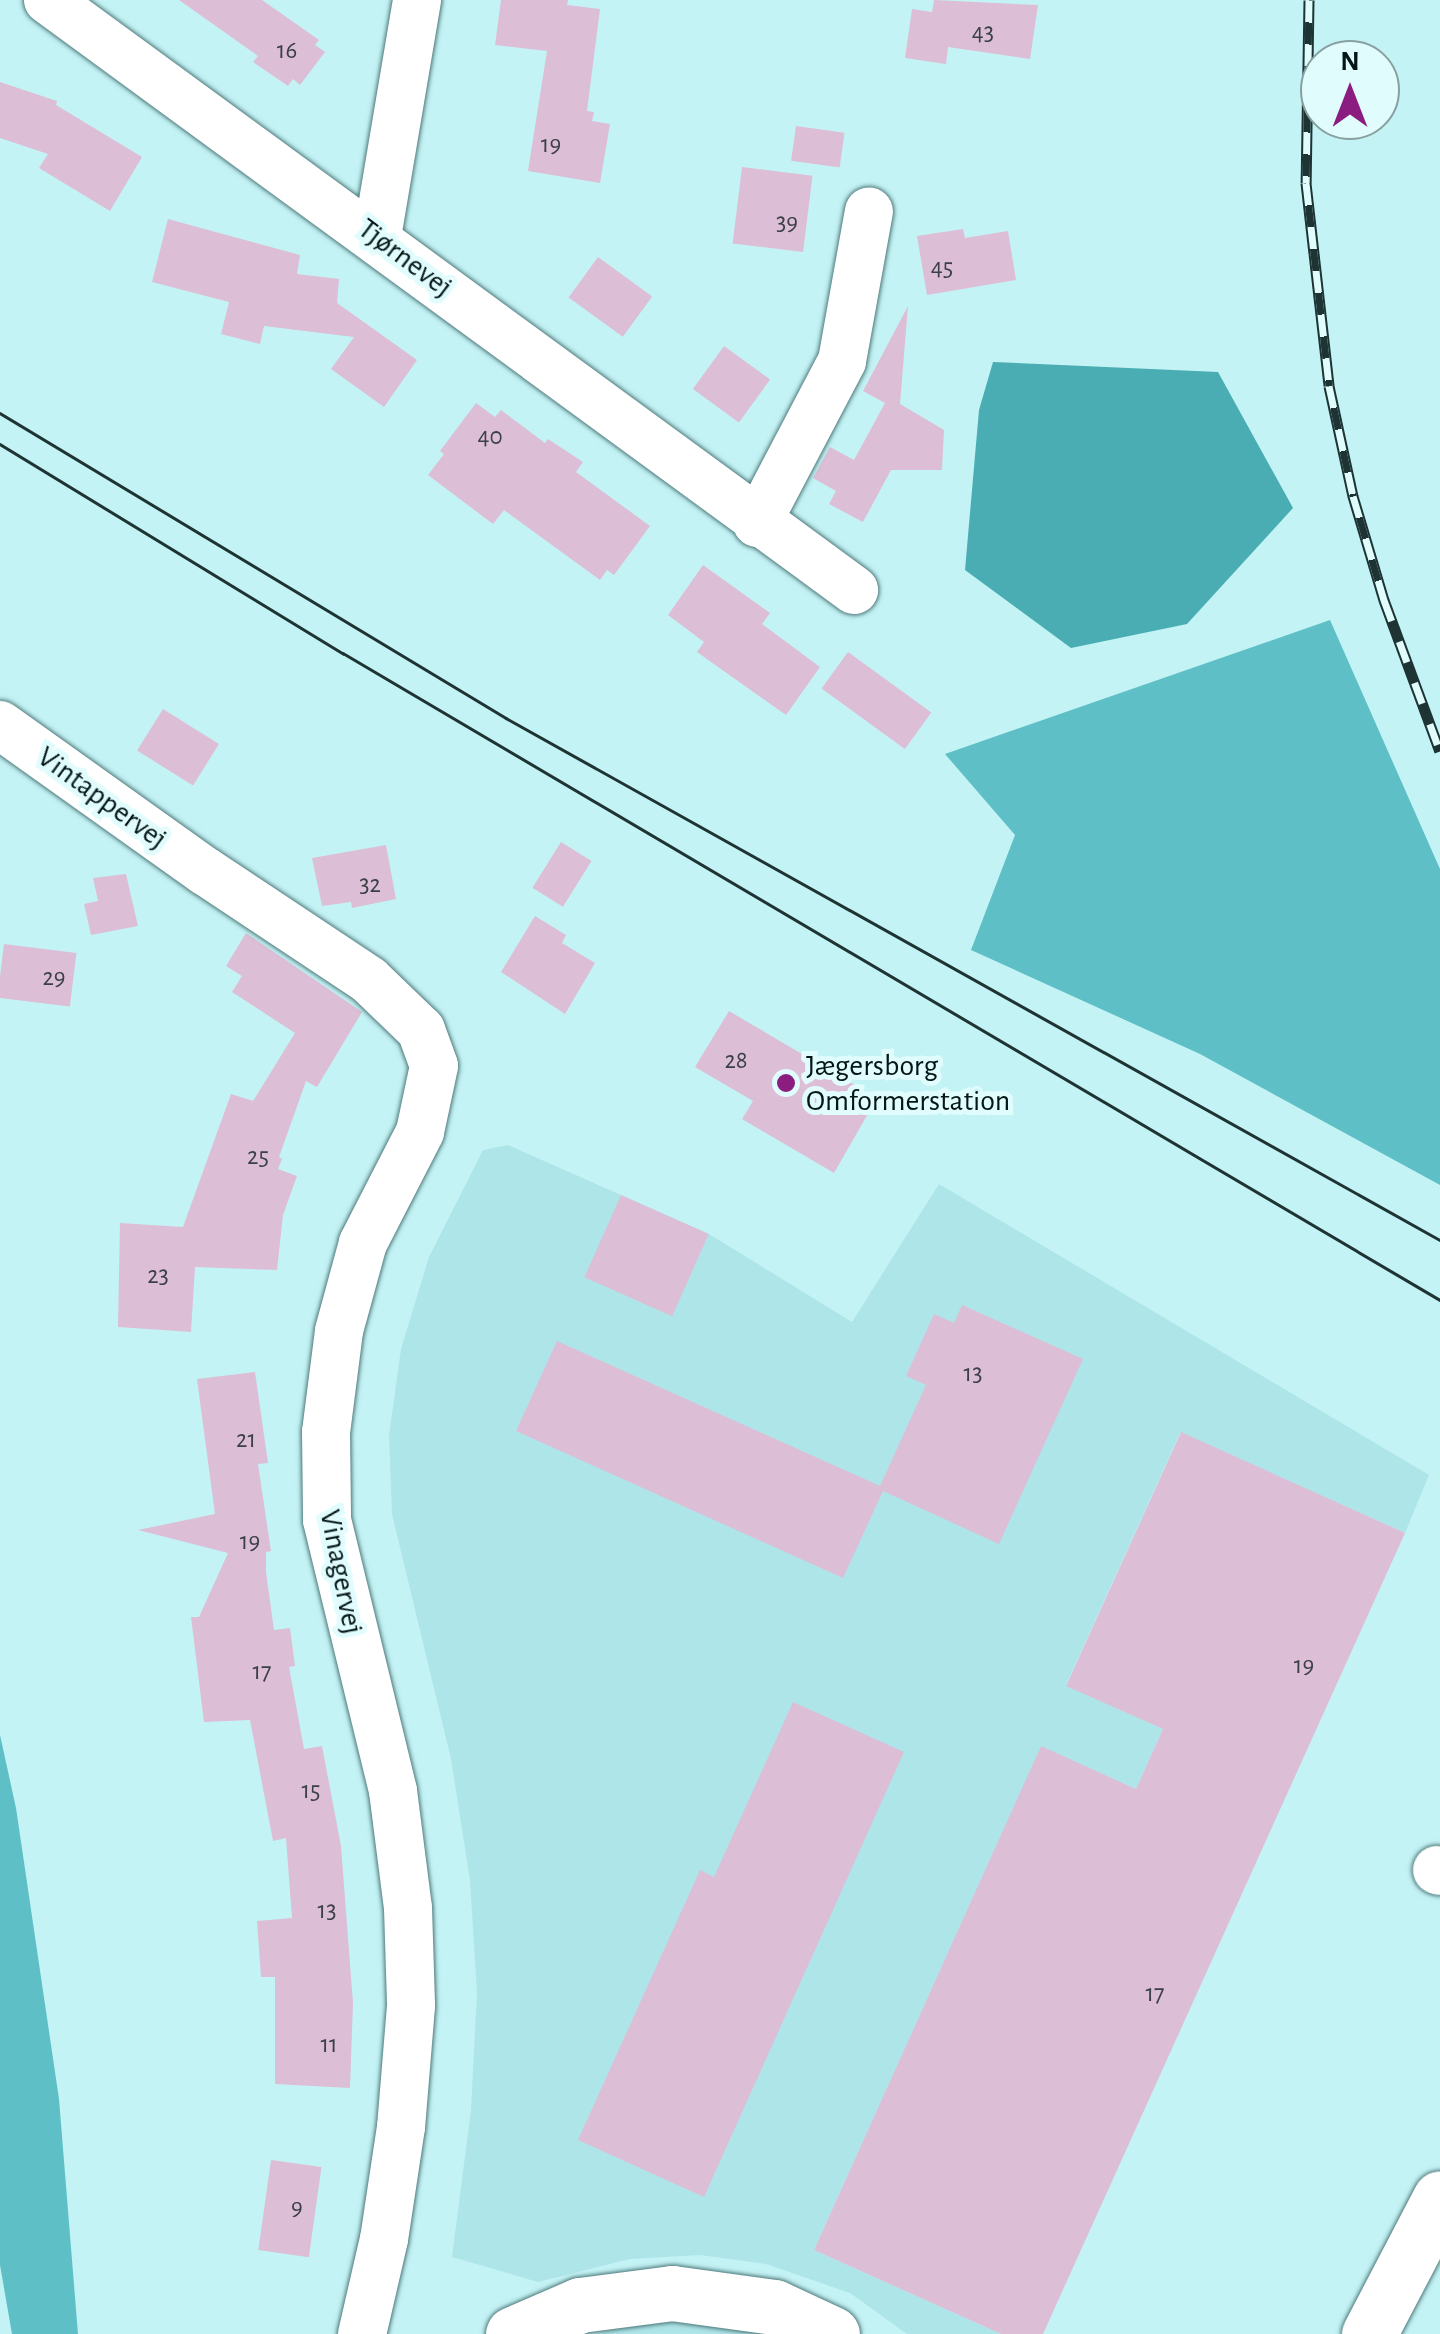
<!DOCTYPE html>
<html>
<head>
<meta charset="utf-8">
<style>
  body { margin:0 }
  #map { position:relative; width:1440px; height:2334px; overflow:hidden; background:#c4f3f5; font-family:"Alegreya Sans",sans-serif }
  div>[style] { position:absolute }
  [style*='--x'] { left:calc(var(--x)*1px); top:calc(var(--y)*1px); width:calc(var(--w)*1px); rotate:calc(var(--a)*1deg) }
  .built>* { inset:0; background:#aee5e8 }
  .forest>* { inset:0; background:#5ec0c6 }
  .water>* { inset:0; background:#49adb3 }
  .building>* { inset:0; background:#ddbed7; transform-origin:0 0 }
  .roads { filter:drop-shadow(0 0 2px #4e797b) drop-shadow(0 0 2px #4e797b) }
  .street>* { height:48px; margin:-24px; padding:0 24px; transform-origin:24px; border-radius:24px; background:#fff }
  .highway>* { height:55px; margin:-27.5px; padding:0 27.5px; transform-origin:27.5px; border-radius:27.5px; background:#fff }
  .tram>* { height:2.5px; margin:-1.25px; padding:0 1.25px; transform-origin:1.25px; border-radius:1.25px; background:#1e3334 }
  .rail>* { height:11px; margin-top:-5.5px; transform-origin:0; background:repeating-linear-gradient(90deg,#e0fcfd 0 22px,#1e3334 0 44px); box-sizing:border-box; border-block:2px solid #1e3334 }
  .dots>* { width:28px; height:28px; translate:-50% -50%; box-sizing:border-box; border:5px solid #e0fcfd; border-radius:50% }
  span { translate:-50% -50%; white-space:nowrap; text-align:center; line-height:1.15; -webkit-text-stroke:10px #e0fcfd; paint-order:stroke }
  .number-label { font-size:25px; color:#3b4047 }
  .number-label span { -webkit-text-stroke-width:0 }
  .street-label { font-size:30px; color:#051617 }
  .poi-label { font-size:30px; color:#051617 }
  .left { translate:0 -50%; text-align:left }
  .north { position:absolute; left:1300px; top:40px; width:100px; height:100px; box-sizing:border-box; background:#e0fcfd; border:2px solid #88a0a1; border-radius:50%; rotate:0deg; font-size:28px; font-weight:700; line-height:40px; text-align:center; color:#051617 }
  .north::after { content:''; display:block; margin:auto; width:35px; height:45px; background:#8c1d80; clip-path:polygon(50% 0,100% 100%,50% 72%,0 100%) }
</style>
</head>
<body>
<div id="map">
  <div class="built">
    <i style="clip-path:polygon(508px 1145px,709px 1234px,852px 1322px,939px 1184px,1429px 1475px,1405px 1533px,1180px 1433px,1066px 1685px,1163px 1729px,1136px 1789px,1041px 1747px,814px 2250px,1001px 2334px,907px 2334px,850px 2293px,766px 2264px,700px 2255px,630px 2259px,538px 2282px,452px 2257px,471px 2110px,477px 1993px,470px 1880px,451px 1759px,392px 1514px,389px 1436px,401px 1349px,429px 1257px,483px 1150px)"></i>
    <i style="clip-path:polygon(706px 2321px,777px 2334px,596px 2334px,629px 2324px)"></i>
  </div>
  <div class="forest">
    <i style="clip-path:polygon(1330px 620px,1440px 869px,1440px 1185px,1200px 1054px,971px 950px,1015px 835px,945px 754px)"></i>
    <i style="clip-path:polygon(0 1735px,16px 1808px,59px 2099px,78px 2334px,12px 2334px,0 2265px)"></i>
  </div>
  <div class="water">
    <i style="clip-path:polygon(993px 362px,1218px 372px,1293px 508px,1187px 624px,1071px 648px,965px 570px,979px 410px)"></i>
  </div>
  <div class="building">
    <i style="clip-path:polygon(179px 0,262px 0,319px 40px,315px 45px,325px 52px,300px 85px,293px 79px,288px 86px,253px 62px,258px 56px)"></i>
    <i style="clip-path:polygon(501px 0,568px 0,567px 5px,600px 9px,587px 111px,594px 112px,592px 121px,610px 124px,600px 183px,528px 171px,547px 51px,495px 45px)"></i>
    <i style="clip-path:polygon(934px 0,1038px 5px,1030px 59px,948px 47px,946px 64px,905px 58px,912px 9px,932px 12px)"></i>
    <i style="clip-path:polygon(0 82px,57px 101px,56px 105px,142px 157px,110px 211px,39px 168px,48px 154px,0 138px)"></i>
    <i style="left:796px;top:126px;width:49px;height:35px;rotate:8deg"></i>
    <i style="left:742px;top:167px;width:71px;height:77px;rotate:7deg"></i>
    <i style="clip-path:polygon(168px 219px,300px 255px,297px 274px,339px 279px,337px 303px,417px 360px,384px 407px,331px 369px,354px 337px,264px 326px,260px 344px,221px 334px,229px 302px,152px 282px)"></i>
    <i style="clip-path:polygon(963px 229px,965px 238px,1008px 231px,1016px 280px,927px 295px,917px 236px)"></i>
    <i style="left:598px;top:257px;width:67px;height:50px;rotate:36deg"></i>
    <i style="clip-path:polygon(908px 306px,900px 404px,944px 430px,942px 470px,891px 470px,863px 522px,829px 504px,836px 491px,813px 478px,830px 447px,854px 460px,885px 403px,863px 391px)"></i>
    <i style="left:724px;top:346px;width:57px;height:53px;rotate:36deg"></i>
    <i style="clip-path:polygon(476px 403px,495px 417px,501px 410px,545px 443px,548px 439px,583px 462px,576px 472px,650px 526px,614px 575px,607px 570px,600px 580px,504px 510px,493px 524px,428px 475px,444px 454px,440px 451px)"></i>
    <i style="clip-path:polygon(703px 565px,770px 613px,762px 624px,820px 667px,786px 715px,697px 652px,704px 642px,668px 615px)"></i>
    <i style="left:848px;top:652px;width:103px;height:45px;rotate:36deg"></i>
    <i style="left:163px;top:709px;width:66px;height:49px;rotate:32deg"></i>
    <i style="left:561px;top:842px;width:36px;height:54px;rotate:32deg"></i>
    <i style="clip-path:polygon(386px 845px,396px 899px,352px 908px,351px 902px,322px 906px,312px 858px)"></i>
    <i style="clip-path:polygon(126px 874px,138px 926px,91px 935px,84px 904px,98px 901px,93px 878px)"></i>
    <i style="clip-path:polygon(535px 916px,566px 935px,562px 943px,595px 963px,565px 1014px,501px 972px)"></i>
    <i style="clip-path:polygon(246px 933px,362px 1012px,317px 1087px,306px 1081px,279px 1157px,282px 1159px,278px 1169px,297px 1176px,283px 1215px,277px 1270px,195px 1267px,191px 1332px,118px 1327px,120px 1223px,183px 1227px,231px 1094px,253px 1101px,295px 1033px,232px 992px,242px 976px,226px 966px)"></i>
    <i style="left:4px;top:944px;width:73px;height:54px;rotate:7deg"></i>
    <i style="clip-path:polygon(729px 1011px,877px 1098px,834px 1173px,742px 1119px,753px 1101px,695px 1067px)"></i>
    <i style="left:621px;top:1195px;width:96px;height:90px;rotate:24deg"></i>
    <i style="clip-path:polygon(962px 1305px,1083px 1359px,999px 1544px,883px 1491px,843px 1578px,516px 1431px,557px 1341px,880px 1486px,926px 1385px,906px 1376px,934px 1314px,954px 1323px)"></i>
    <i style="clip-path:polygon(255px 1372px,268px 1463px,258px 1464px,271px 1551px,266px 1552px,266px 1572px,274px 1630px,290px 1628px,295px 1666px,289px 1667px,304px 1749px,322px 1746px,341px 1846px,353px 2003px,350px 2088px,275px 2084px,275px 1977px,261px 1977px,257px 1921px,292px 1918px,286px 1838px,273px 1841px,250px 1720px,204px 1722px,191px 1617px,199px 1617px,228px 1553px,138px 1530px,215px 1514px,197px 1379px)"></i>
    <i style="clip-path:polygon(1181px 1432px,1405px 1533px,1043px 2334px,1001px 2334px,814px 2250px,1041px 1746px,1136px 1789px,1163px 1729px,1066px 1686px)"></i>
    <i style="clip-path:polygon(793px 1702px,904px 1752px,704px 2197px,578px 2140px,700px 1870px,714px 1877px)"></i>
    <i style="left:271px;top:2160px;width:51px;height:91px;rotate:8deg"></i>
  </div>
  <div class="roads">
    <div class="street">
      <i style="--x:48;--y:0;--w:999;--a:36.2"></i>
      <i style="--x:377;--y:237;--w:240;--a:-80.4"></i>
      <i style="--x:757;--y:523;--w:183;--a:-62.3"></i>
      <i style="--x:842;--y:361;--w:152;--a:-79.8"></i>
      <i style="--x:0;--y:725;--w:252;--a:35.5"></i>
      <i style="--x:205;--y:871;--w:197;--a:33.6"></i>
      <i style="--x:369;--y:980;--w:72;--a:43.9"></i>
      <i style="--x:421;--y:1030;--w:38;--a:70"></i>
      <i style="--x:434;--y:1066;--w:67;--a:102"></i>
      <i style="--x:420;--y:1132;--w:125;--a:117.2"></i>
      <i style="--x:363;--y:1243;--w:91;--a:105.3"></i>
      <i style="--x:339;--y:1331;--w:102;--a:97.3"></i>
      <i style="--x:326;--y:1432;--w:88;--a:89.3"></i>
      <i style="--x:327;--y:1520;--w:279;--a:76.3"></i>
      <i style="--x:393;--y:1791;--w:118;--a:82.7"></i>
      <i style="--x:408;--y:1908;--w:98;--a:88.2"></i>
      <i style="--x:411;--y:2006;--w:121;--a:94.7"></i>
      <i style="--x:401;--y:2127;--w:113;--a:98.6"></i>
      <i style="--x:384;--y:2239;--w:98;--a:103"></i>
      <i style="--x:1437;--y:1870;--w:3;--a:18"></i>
    </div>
    <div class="highway">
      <i style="--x:513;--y:2334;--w:73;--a:-23.4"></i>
      <i style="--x:580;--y:2305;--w:93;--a:-7.4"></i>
      <i style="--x:672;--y:2293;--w:103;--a:7.8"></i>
      <i style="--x:774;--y:2307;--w:64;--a:25"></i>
      <i style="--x:1369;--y:2334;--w:153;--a:-62.4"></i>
    </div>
  </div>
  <div class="tram">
    <i style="--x:0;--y:413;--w:591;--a:31.08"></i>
    <i style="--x:506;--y:718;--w:1070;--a:29.2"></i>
    <i style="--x:0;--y:444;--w:402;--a:31.4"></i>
    <i style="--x:343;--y:653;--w:1274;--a:30.53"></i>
  </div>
  <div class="rail">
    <i style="--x:1309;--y:0;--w:183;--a:90.9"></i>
    <i style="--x:1306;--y:183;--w:204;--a:83.5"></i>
    <i style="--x:1329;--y:386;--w:113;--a:77.7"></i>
    <i style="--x:1353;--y:496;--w:109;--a:73.4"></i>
    <i style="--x:1384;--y:600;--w:161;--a:69.7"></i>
  </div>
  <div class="dots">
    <i style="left:786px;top:1083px;background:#8c1d80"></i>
  </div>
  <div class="number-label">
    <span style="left:983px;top:33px">43</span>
    <span style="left:287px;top:51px">16</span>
    <span style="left:551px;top:145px">19</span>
    <span style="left:787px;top:223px">39</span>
    <span style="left:942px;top:268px">45</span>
    <span style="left:490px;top:437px">40</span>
    <span style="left:370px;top:885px">32</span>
    <span style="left:54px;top:978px">29</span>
    <span style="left:736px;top:1061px">28</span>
    <span style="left:258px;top:1157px">25</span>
    <span style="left:158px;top:1276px">23</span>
    <span style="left:973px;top:1374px">13</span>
    <span style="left:246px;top:1440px">21</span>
    <span style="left:250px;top:1542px">19</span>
    <span style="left:1304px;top:1666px">19</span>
    <span style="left:262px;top:1672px">17</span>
    <span style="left:311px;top:1791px">15</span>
    <span style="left:327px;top:1911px">13</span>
    <span style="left:1155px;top:1994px">17</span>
    <span style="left:329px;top:2045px">11</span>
    <span style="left:297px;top:2208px">9</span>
  </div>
  <div class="street-label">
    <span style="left:405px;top:258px;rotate:37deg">Tjørnevej</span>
    <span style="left:102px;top:798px;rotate:36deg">Vintappervej</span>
    <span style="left:341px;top:1572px;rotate:79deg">Vinagervej</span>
  </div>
  <div class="poi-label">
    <span class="left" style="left:806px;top:1083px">Jægersborg<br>Omformerstation</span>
  </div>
  <div class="north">N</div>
</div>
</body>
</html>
